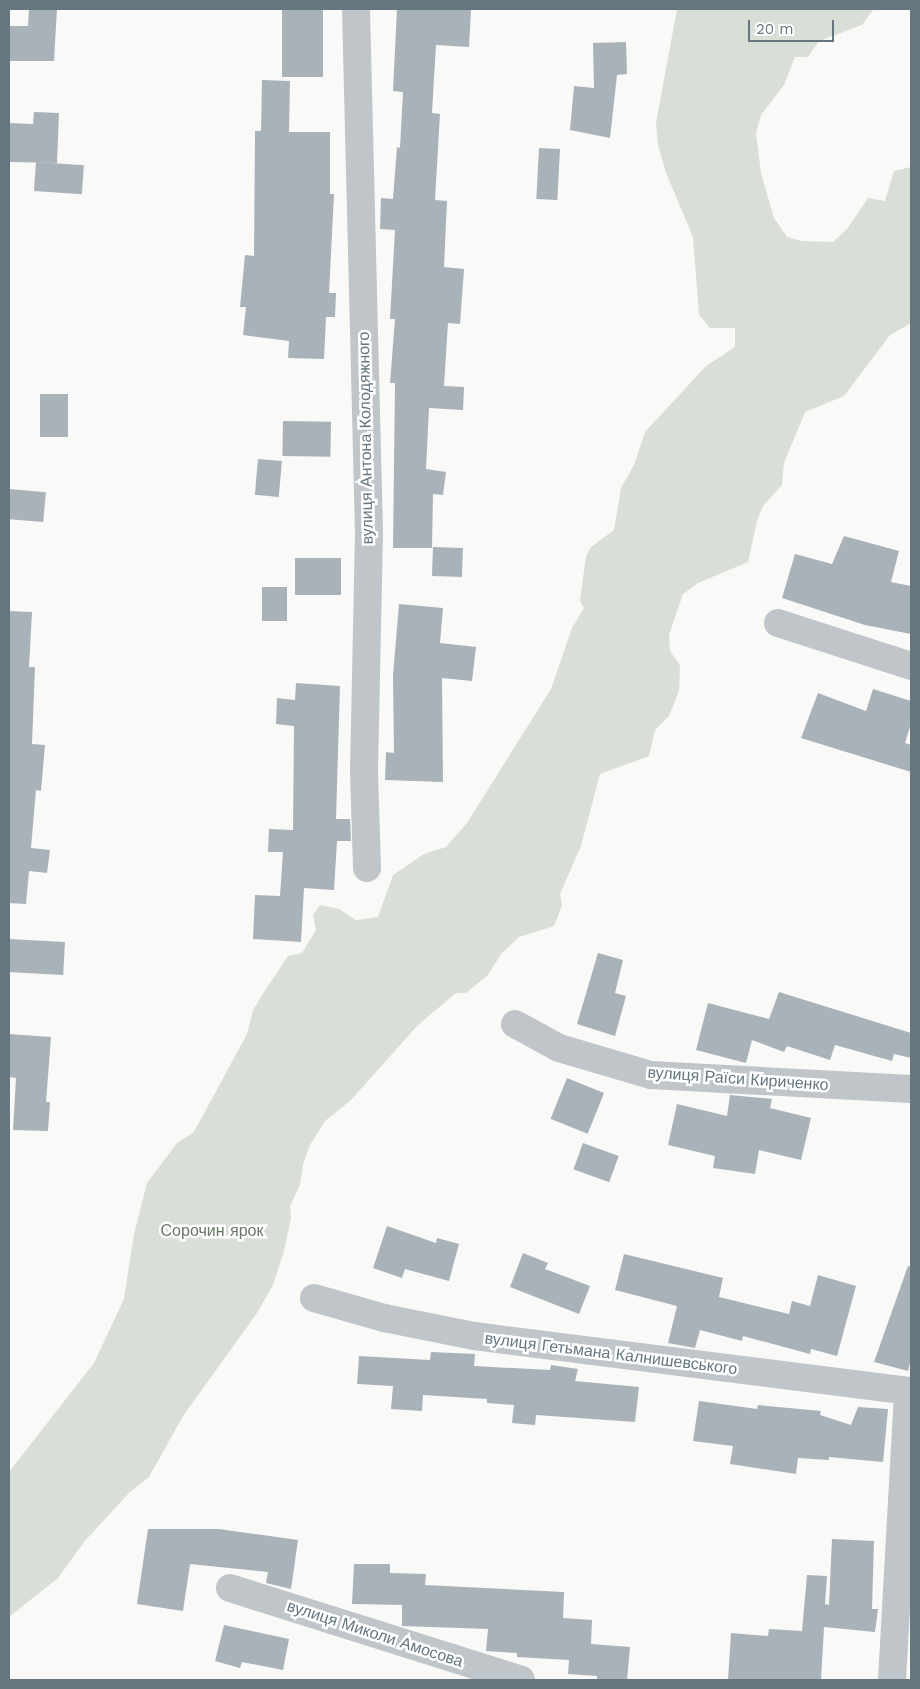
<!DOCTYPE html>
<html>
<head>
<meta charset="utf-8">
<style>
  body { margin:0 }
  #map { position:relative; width:920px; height:1689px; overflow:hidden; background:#f9f9f7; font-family:"Work Sans",sans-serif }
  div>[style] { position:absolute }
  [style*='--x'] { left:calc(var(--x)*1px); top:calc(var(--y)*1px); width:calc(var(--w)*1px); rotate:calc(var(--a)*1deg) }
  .green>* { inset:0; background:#d9ded6 }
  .building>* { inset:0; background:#a9b2b8; transform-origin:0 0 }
  .street>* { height:28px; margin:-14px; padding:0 14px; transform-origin:14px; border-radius:14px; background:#c0c5c9 }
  span { translate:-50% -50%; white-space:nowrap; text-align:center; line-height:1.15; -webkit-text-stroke:5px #fff; paint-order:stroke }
  .street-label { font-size:16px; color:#657681 }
  .park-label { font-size:16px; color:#687964 }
  .frame { position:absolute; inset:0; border:10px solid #657681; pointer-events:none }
  .scale { position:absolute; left:748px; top:20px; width:86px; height:22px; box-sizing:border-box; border:2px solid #657681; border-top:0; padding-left:6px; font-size:15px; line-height:18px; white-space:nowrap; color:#657681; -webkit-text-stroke:4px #fff; paint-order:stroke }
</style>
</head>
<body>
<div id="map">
  <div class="green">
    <i style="clip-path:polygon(677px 9px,874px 9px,862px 25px,819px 41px,808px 57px,795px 57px,784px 85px,761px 115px,756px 133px,761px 173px,774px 218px,787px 237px,802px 241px,833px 242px,847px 229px,868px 198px,885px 201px,894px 171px,911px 167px,911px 323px,890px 335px,844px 396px,805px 412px,784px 463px,782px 485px,763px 506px,757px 521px,748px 562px,698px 583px,683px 594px,669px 635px,670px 651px,680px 665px,679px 691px,669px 716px,655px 730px,649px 756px,600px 774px,581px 846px,560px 894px,562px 905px,554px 926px,519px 937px,501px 954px,488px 975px,466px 993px,456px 993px,417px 1026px,351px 1100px,325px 1121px,310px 1145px,303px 1164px,300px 1185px,290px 1206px,291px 1218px,284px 1251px,273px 1285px,257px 1313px,183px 1416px,149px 1477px,129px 1493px,84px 1542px,58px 1578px,9px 1617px,9px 1472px,94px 1363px,124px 1299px,134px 1234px,147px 1183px,177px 1143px,194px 1132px,247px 1034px,253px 1010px,266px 989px,288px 956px,302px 953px,316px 930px,313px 915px,320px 905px,339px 909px,356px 920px,378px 917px,393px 875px,424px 854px,446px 847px,467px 823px,551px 689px,572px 628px,584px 608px,580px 601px,586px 556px,591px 547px,614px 530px,621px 488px,634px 465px,645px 432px,706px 366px,735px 347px,735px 328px,710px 328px,699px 315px,693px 237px,666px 173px,658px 145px,656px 123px)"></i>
  </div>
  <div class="building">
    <i style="clip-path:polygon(29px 9px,57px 9px,54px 61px,9px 61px,9px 26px,28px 26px)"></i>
    <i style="left:282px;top:9px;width:41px;height:68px"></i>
    <i style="clip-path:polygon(397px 9px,471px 10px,469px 47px,436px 45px,432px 113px,440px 114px,435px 200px,447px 201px,444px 267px,464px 269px,460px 324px,448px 323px,444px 386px,464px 387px,463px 410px,429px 408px,426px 469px,446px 472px,443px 495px,433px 494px,432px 548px,393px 548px,395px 383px,390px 383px,395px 319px,390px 319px,395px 230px,380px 229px,381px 198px,393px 199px,397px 147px,400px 148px,403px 92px,393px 91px)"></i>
    <i style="clip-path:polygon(626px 42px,627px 74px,617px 75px,610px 138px,570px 130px,574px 86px,594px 88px,593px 43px)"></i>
    <i style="clip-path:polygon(262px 80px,290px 81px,289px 132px,330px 132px,330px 194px,334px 194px,329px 293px,336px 293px,335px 317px,326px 317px,324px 359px,288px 358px,289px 341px,243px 335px,246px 307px,240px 307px,245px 255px,254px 256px,255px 131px,261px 131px)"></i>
    <i style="clip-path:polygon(34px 112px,59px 113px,57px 163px,9px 162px,9px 123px,33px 124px)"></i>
    <i style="left:539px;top:148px;width:21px;height:51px;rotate:3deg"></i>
    <i style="left:36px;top:162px;width:48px;height:29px;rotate:4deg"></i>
    <i style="left:40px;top:394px;width:28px;height:43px"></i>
    <i style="left:283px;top:421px;width:48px;height:35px;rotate:1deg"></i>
    <i style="left:258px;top:459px;width:24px;height:36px;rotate:5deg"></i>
    <i style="left:9px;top:489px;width:37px;height:30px;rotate:5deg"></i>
    <i style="clip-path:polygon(844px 536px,899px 551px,891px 582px,911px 586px,911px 634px,865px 625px,782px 598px,795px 554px,832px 564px)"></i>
    <i style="left:433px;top:547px;width:30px;height:29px;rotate:2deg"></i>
    <i style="left:295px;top:558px;width:46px;height:37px"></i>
    <i style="left:262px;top:587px;width:25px;height:34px"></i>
    <i style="clip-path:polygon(399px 604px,443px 608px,440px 643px,476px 647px,472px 681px,442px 678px,443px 782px,385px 780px,386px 752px,394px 753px,393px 675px)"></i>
    <i style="clip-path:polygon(9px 611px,32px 612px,29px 667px,35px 667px,32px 744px,45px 745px,41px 791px,36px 790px,31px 848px,50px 850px,47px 873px,29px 871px,26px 904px,9px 903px)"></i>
    <i style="clip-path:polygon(296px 683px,340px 686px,336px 819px,350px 819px,351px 841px,337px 841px,334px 890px,304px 888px,301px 942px,253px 939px,255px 895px,280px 896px,283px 852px,268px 852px,269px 829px,293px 830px,294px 726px,276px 724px,277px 698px,295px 700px)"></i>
    <i style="clip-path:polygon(873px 689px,911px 701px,911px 723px,905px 743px,911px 745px,911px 772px,801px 738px,818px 693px,866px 711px)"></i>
    <i style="left:9px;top:939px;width:56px;height:33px;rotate:3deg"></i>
    <i style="clip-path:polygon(598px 953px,623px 960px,615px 993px,626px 996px,615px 1036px,577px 1024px)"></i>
    <i style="clip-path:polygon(779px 992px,911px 1033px,911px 1058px,894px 1054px,892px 1061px,835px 1045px,830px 1060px,787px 1046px,784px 1052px,752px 1040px,746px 1063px,696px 1050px,708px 1003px,769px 1019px)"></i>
    <i style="clip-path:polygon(9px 1034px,51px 1037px,46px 1102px,50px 1102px,48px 1131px,13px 1130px,16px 1078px,9px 1077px)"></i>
    <i style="left:567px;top:1078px;width:40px;height:44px;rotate:22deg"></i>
    <i style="clip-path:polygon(730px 1095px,772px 1099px,770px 1108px,811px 1118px,801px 1160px,759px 1150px,755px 1174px,713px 1168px,715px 1156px,668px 1145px,677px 1104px,727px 1116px)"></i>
    <i style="left:583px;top:1143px;width:38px;height:28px;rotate:20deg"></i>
    <i style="clip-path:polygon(387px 1226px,436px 1243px,437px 1238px,459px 1244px,449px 1281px,405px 1269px,402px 1278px,373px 1268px)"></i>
    <i style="clip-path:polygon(523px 1253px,548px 1263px,545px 1269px,590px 1286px,579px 1314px,510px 1287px)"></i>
    <i style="clip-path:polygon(624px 1254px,723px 1278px,719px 1297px,789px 1314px,792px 1301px,810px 1306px,818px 1275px,856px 1286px,837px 1356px,811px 1349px,810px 1354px,743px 1336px,742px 1341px,700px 1330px,695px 1348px,668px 1343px,677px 1306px,615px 1290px)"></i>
    <i style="clip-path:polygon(908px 1266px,911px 1267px,911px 1359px,908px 1371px,874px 1362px)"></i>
    <i style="clip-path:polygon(431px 1352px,475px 1354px,474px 1366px,550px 1370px,551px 1365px,578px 1369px,575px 1381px,639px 1387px,635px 1422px,536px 1415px,535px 1425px,512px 1423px,514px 1405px,487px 1403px,487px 1399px,423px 1395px,422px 1411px,391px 1409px,393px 1386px,357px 1384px,359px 1356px,430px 1360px)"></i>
    <i style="clip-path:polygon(699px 1401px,757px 1409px,758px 1405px,821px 1411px,820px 1415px,851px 1425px,858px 1407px,888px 1409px,883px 1462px,829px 1457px,829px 1460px,798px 1458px,796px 1474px,730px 1464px,733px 1446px,693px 1441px)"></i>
    <i style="clip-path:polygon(148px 1529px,219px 1529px,298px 1540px,291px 1589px,266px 1583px,268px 1572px,190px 1564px,183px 1611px,137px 1604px)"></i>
    <i style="clip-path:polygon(832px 1539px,874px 1541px,872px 1609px,878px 1609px,875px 1632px,824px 1627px,821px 1680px,728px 1680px,731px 1633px,768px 1636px,769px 1629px,802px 1631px,807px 1575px,827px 1576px,825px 1604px,829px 1605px)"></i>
    <i style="clip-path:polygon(354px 1564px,390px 1564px,390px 1573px,426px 1574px,425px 1585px,564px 1592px,563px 1618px,592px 1620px,591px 1644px,630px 1647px,627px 1680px,597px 1680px,597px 1676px,568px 1674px,569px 1660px,517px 1657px,517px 1653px,486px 1651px,488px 1629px,402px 1626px,402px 1605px,352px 1604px)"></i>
    <i style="clip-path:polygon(224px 1625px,289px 1639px,283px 1670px,242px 1662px,240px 1668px,215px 1661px)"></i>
  </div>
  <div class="street">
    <i style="--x:356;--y:9;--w:524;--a:88.58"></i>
    <i style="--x:369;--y:533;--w:239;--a:91.2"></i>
    <i style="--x:364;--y:772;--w:96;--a:88.2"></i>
    <i style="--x:778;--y:623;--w:140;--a:17.9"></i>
    <i style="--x:515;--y:1024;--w:50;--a:28.6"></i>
    <i style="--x:559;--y:1048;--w:96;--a:16.4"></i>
    <i style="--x:651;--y:1075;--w:260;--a:3.1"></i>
    <i style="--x:314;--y:1298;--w:73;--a:15.9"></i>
    <i style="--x:384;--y:1318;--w:92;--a:11.3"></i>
    <i style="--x:474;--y:1336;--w:440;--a:7.2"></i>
    <i style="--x:230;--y:1588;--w:305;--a:17.5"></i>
    <i style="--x:892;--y:1680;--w:289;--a:-86.8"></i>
  </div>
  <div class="street-label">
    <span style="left:366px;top:438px;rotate:-91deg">вулиця Антона Колодяжного</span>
    <span style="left:738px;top:1079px;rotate:4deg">вулиця Раїси Кириченко</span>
    <span style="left:611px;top:1354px;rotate:7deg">вулиця Гетьмана Калнишевського</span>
    <span style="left:375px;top:1634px;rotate:18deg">вулиця Миколи Амосова</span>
  </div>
  <div class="park-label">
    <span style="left:212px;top:1231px">Сорочин ярок</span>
  </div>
  <div class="frame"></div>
  <div class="scale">20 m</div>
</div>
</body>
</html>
